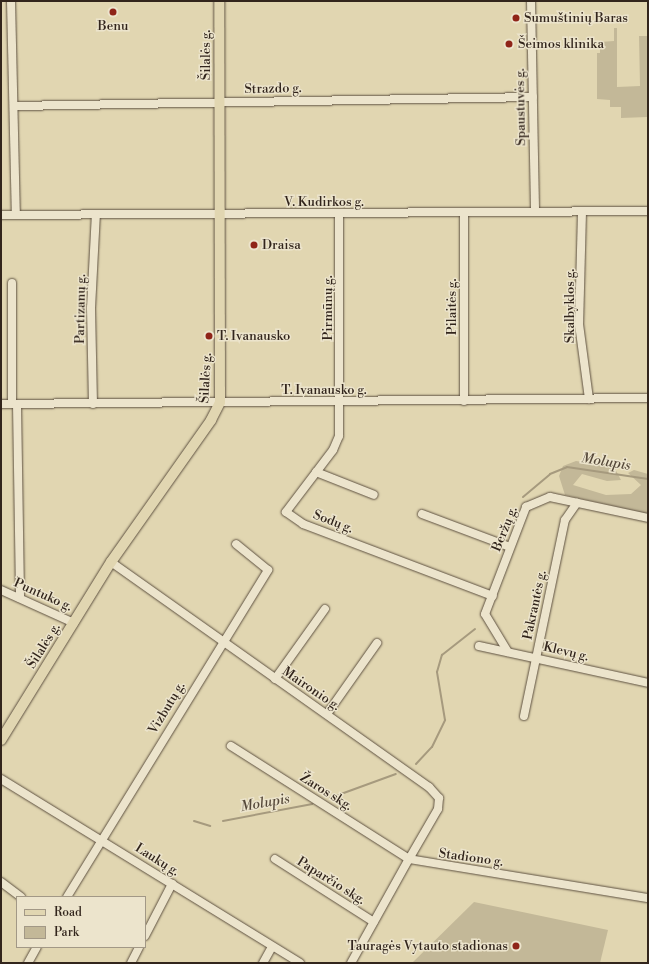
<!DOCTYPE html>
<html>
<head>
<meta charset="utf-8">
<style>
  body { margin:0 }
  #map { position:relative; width:649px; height:964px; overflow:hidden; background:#e1d6b1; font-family:"Libre Bodoni",serif }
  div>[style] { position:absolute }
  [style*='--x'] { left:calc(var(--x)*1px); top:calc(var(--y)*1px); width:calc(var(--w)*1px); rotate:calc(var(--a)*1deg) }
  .green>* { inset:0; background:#c3b898 }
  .stream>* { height:2px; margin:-1px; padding:0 1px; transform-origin:1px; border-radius:1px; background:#a69a7e }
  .roads { filter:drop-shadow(0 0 1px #5e5141) drop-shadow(0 0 1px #5e5141) }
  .minor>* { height:8px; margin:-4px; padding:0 4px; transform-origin:4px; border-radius:4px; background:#ece4cc }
  .major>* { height:10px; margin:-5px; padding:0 5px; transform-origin:5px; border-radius:5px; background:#e1d6b1 }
  .dots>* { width:11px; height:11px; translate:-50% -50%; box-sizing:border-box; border:2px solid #ece4cc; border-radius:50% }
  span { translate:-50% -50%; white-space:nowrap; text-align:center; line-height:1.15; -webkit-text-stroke:3px #ece4cc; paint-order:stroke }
  .poi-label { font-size:13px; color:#32251c }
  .left { translate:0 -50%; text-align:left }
  .right { translate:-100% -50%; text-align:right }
  .street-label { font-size:13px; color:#32251c }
  .water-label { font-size:14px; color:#554839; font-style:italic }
  .frame { position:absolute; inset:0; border:2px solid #32251c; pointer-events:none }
  .legend { position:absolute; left:16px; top:896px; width:130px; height:52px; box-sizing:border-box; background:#ece4cc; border:1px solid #a29886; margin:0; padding:5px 7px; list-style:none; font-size:12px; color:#32251c }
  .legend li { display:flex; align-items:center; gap:8px; height:20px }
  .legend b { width:20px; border:1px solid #a29886 }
</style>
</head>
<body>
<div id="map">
  <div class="green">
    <i style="clip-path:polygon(614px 28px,617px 28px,617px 87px,640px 86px,639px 36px,648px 36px,647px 117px,621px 118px,621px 107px,610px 107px,610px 100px,597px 99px,597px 53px,600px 53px,600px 42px,614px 41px)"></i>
    <i style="clip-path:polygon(576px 461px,614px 467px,621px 480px,607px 481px,582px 474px,573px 485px,606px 495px,631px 494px,641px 485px,628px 473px,634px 470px,648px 474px,648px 514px,565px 495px,559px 476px,563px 466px)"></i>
    <i style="clip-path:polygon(474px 902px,608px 930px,600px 963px,412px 963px)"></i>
  </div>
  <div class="stream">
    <i style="--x:523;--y:497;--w:35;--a:-40"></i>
    <i style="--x:550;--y:474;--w:18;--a:-22"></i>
    <i style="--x:567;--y:467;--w:82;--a:8.4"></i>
    <i style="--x:416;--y:764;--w:23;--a:-47"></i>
    <i style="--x:432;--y:747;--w:30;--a:-64"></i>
    <i style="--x:445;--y:720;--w:49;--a:-99.5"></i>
    <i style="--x:437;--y:672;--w:18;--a:-74"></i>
    <i style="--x:442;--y:655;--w:42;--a:-38.2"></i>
    <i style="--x:330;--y:798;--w:70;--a:-20"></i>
    <i style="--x:194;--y:821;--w:17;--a:17"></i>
    <i style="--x:223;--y:821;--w:91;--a:-10.8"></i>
  </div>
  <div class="roads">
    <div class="minor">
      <i style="--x:11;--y:1;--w:213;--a:88.7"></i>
      <i style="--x:531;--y:1;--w:211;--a:88.9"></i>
      <i style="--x:14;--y:106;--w:519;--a:-0.99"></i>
      <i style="--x:464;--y:212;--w:189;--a:90"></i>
      <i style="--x:582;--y:212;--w:112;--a:91.5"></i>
      <i style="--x:579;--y:324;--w:76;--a:82.4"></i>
      <i style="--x:339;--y:214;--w:222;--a:90"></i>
      <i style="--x:339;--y:436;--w:15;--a:113"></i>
      <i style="--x:333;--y:450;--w:78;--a:127.2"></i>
      <i style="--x:286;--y:512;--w:21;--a:35"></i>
      <i style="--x:303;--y:524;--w:203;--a:20.8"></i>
      <i style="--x:1;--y:215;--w:647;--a:-0.35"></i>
      <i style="--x:1;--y:404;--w:647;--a:-0.53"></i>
      <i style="--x:12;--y:404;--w:121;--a:-90"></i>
      <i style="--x:17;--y:404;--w:194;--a:89.1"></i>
      <i style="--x:93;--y:404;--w:96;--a:-91.2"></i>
      <i style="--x:91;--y:308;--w:94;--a:-87"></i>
      <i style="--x:316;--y:472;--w:62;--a:21.6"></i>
      <i style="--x:422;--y:514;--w:94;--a:20.6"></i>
      <i style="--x:111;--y:562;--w:390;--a:35.3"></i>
      <i style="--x:429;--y:787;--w:15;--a:48"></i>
      <i style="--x:439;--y:798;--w:11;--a:95"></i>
      <i style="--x:438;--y:809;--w:58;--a:120.1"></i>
      <i style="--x:409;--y:859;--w:211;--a:-147.6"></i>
      <i style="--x:1;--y:590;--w:80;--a:24.3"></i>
      <i style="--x:479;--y:646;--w:173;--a:12.3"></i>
      <i style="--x:508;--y:652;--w:44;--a:-121.2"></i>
      <i style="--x:485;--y:614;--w:115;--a:-69"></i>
      <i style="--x:526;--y:507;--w:26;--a:-23"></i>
      <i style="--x:550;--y:497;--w:100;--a:12.1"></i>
      <i style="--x:275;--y:679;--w:86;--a:-54.5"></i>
      <i style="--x:327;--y:714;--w:87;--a:-54.8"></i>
      <i style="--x:524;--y:716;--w:200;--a:-78.2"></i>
      <i style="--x:565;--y:520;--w:21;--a:-55"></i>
      <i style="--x:1;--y:779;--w:351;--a:31.6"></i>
      <i style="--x:275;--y:859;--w:117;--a:32.5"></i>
      <i style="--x:1;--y:882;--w:25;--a:37"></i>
      <i style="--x:67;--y:897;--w:384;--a:-58.4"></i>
      <i style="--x:268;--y:570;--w:41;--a:-140.9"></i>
      <i style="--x:145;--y:936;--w:59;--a:-62.6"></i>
      <i style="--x:28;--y:963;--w:18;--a:-61"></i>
      <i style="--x:131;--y:963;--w:18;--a:-63"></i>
      <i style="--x:263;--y:963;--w:18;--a:-61"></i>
      <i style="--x:351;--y:963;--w:119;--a:-60.9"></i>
      <i style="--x:409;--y:859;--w:242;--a:9.3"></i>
    </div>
    <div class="major">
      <i style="--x:1;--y:740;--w:209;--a:-58.3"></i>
      <i style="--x:111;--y:562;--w:174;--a:-54.8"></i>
      <i style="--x:211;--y:420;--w:20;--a:-63"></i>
      <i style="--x:220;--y:402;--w:401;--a:-90.1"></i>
    </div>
  </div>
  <div class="dots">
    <i style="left:113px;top:12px;background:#8f2418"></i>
    <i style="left:516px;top:18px;background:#8f2418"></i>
    <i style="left:509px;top:44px;background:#8f2418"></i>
    <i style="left:254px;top:245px;background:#8f2418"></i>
    <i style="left:209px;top:336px;background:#8f2418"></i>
    <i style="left:516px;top:946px;background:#8f2418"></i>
  </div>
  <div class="poi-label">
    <span class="left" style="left:524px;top:18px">Sumuštinių Baras</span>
    <span style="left:113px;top:26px">Benu</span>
    <span class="left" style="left:518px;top:44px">Šeimos klinika</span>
    <span class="left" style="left:262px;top:245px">Draisa</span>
    <span class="left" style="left:217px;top:336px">T. Ivanausko</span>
    <span class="right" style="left:508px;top:946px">Tauragės Vytauto stadionas</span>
  </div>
  <div class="street-label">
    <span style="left:206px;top:55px;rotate:-90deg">Šilalės g.</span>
    <span style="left:273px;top:89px;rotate:-1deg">Strazdo g.</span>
    <span style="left:521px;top:107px;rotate:-91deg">Spaustuvės g.</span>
    <span style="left:324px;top:202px">V. Kudirkos g.</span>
    <span style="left:570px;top:306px;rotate:-90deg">Skalbyklos g.</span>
    <span style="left:452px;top:307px;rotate:-90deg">Pilaitės g.</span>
    <span style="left:328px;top:308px;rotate:-90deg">Pirmūnų g.</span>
    <span style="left:81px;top:309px;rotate:-89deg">Partizanų g.</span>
    <span style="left:206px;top:378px;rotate:-87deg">Šilalės g.</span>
    <span style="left:324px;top:390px">T. Ivanausko g.</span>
    <span style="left:333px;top:522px;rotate:21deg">Sodų g.</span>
    <span style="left:505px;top:529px;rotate:-68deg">Beržų g.</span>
    <span style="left:43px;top:595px;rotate:24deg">Puntuko g.</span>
    <span style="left:535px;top:605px;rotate:-78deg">Pakrantės g.</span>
    <span style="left:44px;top:646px;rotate:-58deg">Šilalės g.</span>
    <span style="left:566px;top:652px;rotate:13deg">Klevų g.</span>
    <span style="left:311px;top:689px;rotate:34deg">Maironio g.</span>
    <span style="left:167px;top:708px;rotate:-59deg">Vizbutų g.</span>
    <span style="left:326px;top:792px;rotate:32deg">Žaros skg.</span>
    <span style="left:471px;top:858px;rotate:8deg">Stadiono g.</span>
    <span style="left:157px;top:860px;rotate:32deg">Laukų g.</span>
    <span style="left:331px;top:881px;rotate:32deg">Paparčio skg.</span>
  </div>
  <div class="water-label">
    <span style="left:606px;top:462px;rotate:9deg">Molupis</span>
    <span style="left:265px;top:803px;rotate:-10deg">Molupis</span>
  </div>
  <div class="frame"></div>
  <ul class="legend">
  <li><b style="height:5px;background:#e1d6b1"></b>Road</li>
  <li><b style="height:11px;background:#c3b898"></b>Park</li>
  </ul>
</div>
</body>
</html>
